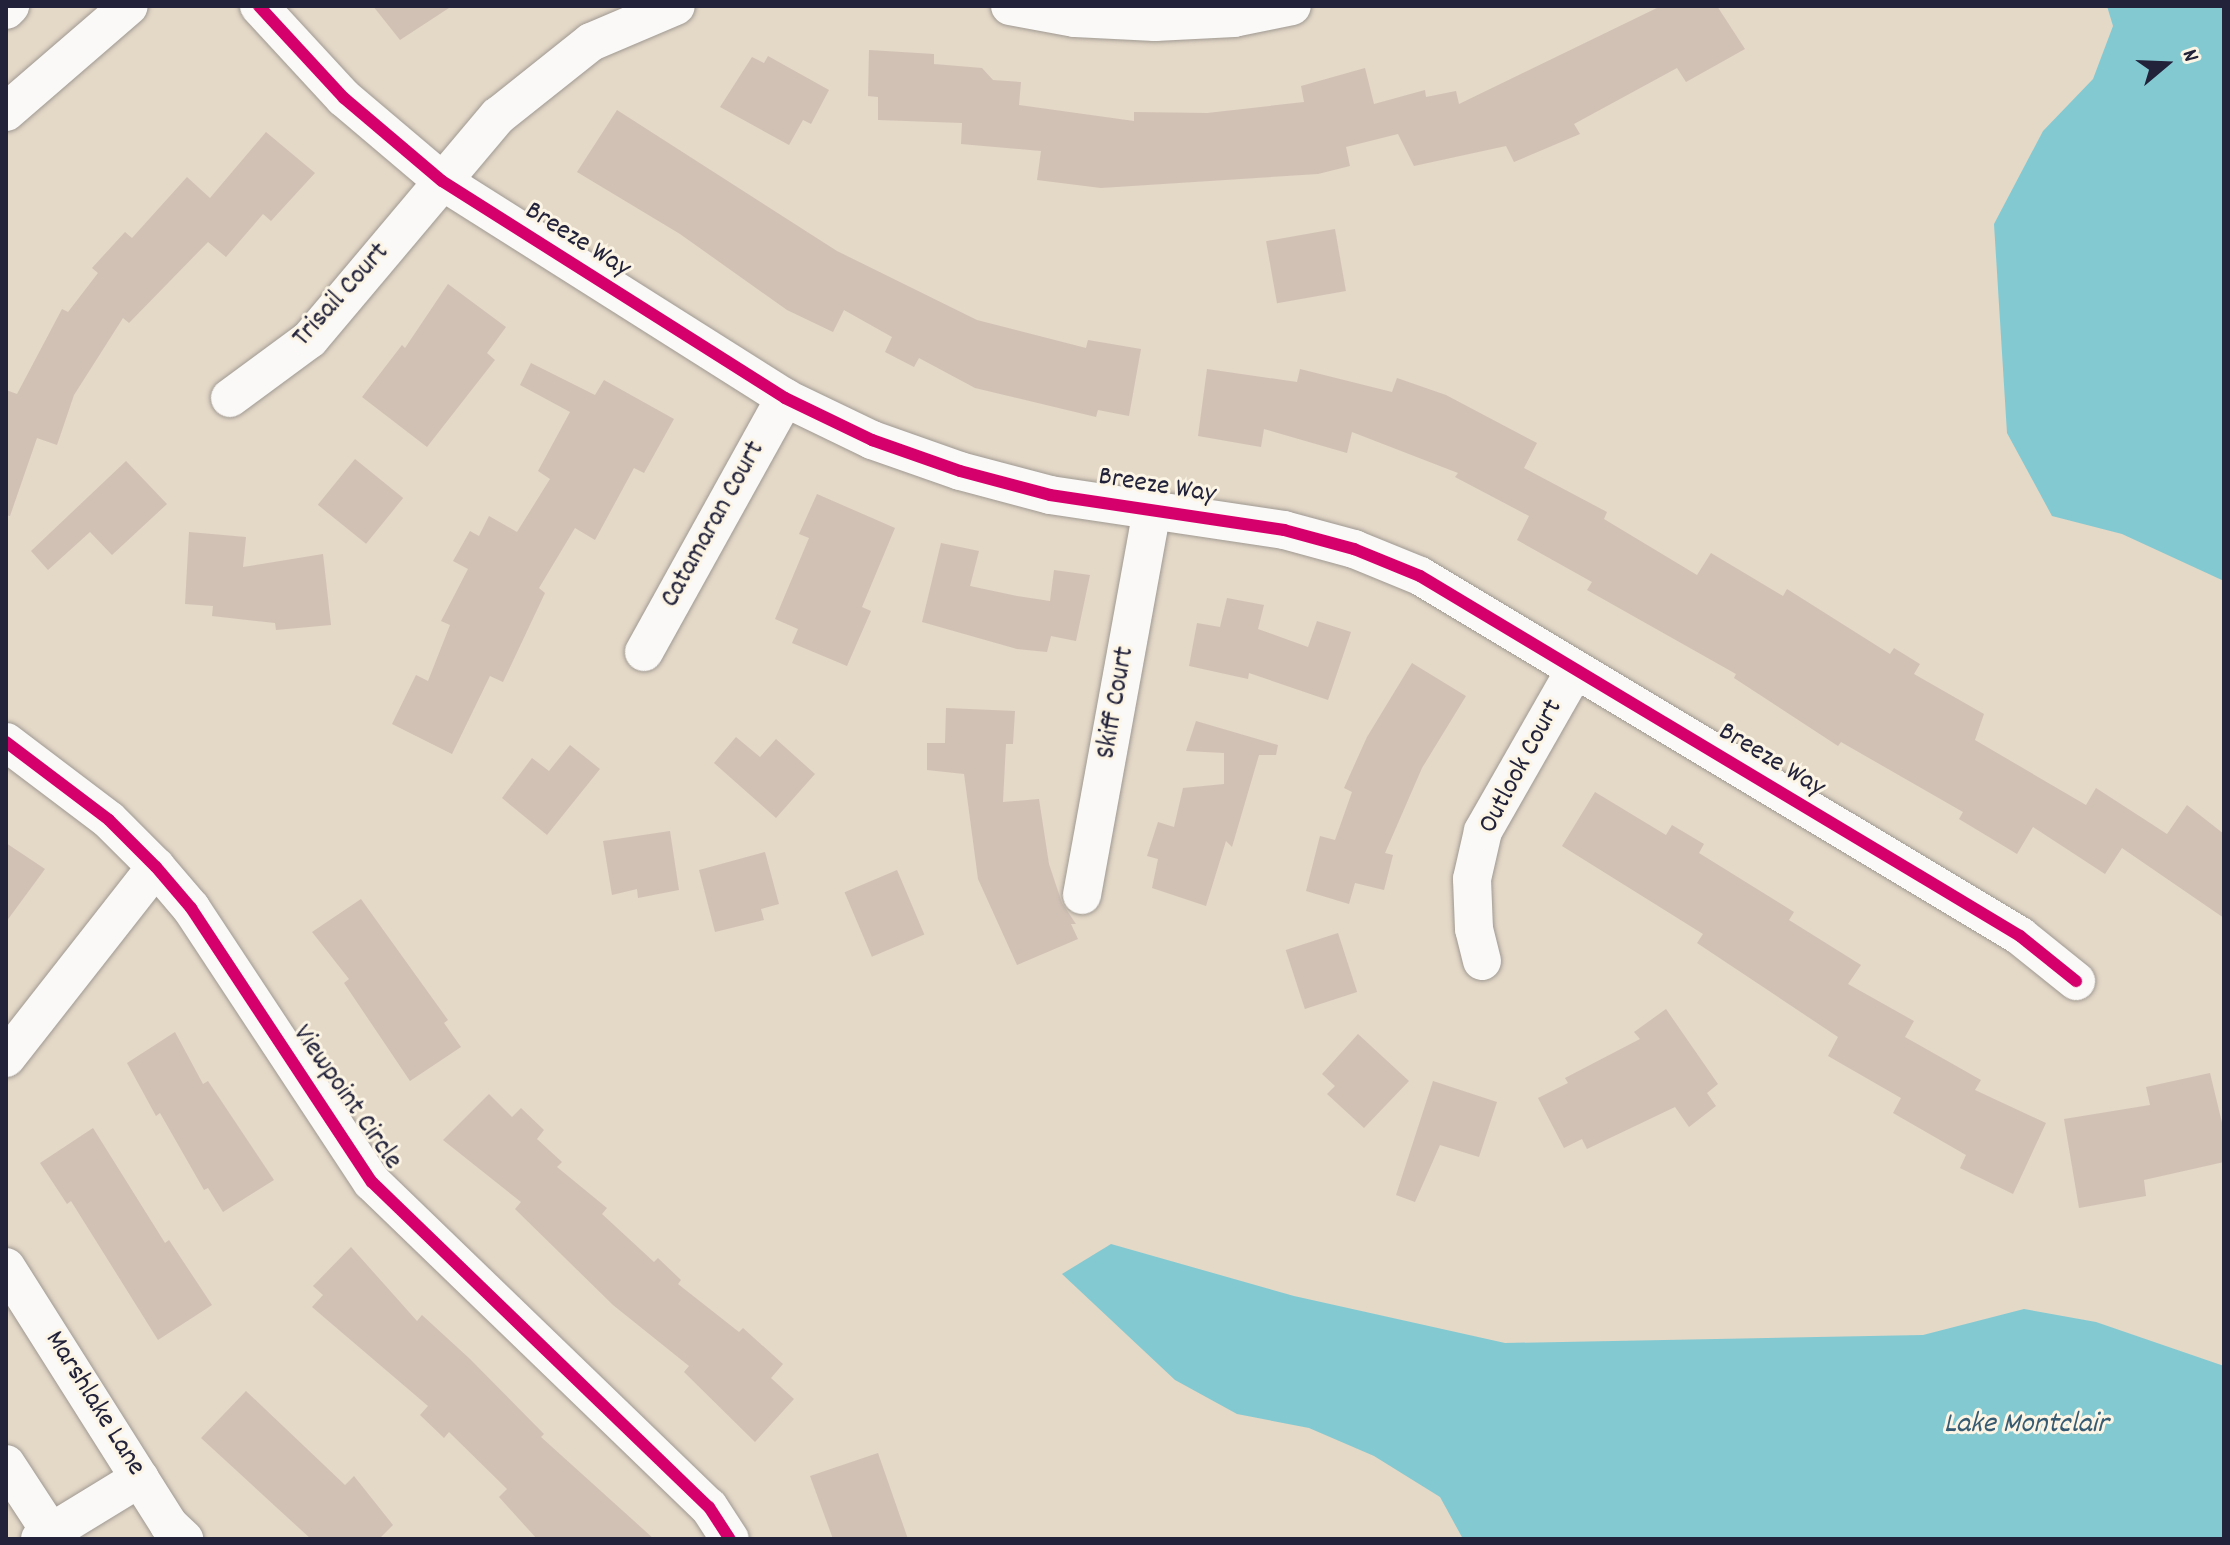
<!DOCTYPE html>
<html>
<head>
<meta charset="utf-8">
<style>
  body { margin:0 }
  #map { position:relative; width:2230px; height:1545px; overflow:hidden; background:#e4d8c7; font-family:Dekko,sans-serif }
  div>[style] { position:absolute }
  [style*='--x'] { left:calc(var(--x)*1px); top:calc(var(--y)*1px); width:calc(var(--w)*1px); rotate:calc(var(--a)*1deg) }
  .water>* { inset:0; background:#83c9d2 }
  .building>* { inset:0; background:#d1c1b5; transform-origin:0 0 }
  .roads { filter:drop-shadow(0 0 2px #9f9992) drop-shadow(0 0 2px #9f9992) }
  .street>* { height:38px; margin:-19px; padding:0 19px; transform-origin:19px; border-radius:19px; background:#fbf9f7 }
  .cycleway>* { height:12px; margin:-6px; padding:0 6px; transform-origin:6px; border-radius:6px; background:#d6006c }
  span { translate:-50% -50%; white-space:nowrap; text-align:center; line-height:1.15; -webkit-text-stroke:6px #fcf5e5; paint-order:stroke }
  .street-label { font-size:28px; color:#22223b }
  .water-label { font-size:30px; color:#365a71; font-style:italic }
  .frame { position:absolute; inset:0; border:8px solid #22223b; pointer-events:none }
  .north { position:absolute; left:2126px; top:24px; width:80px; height:80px; -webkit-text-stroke:6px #fcf5e5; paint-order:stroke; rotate:71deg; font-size:22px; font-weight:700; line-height:32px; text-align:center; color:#22223b }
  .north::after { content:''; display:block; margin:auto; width:28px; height:36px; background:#22223b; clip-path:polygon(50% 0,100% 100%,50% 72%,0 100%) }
</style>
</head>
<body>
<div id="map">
  <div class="water">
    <i style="clip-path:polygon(2107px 6px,2224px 6px,2224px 581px,2122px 534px,2052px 516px,2007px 433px,1994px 224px,2043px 131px,2093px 79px,2113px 26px)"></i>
    <i style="clip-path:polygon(1111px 1244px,1294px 1296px,1505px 1343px,1923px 1335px,2024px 1309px,2096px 1322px,2224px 1366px,2224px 1539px,1463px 1539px,1440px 1497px,1374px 1456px,1309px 1428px,1237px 1414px,1175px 1380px,1062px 1274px)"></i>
  </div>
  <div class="building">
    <i style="clip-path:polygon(373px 6px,452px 6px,400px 40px)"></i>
    <i style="clip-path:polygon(1661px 6px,1717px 6px,1745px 49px,1686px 82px,1677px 68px,1574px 124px,1580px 134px,1514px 162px,1506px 146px,1414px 166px,1398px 134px,1346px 147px,1350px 166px,1318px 174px,1101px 188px,1037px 180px,1041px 151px,961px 144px,962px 123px,878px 120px,878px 97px,868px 96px,869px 50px,934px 54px,934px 64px,982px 68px,993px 80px,1021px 82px,1019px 105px,1134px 121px,1134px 112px,1207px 113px,1304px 102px,1301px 86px,1365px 68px,1374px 104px,1425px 90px,1426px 97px,1456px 91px,1459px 104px)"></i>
    <i style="clip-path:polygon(768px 56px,829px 90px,811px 124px,803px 120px,789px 145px,720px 107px,752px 57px,764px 63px)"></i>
    <i style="clip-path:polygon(617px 110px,837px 251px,977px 320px,1086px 348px,1088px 340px,1141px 349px,1129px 416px,1098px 410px,1096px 417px,975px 388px,919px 358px,914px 367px,885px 352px,892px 337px,844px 310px,833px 332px,787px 310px,680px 234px,577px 172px)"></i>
    <i style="clip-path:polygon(266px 132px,315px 173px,271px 221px,263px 214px,226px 257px,208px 242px,129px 323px,123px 318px,74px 395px,57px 445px,37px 438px,10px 516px,6px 515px,6px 390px,17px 394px,62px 309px,68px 312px,98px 273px,92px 268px,125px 232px,132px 238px,187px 177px,210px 198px)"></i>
    <i style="left:1335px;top:229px;width:63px;height:70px;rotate:80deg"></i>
    <i style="clip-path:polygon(448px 284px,506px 327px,487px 353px,495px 360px,427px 447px,362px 397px,402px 345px,405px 348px)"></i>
    <i style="clip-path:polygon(531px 363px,595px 395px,604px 380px,674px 419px,644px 473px,634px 468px,595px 540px,575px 528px,539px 588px,545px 593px,503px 682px,490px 676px,452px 754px,392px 724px,416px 675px,428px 681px,450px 625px,441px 621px,468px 569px,453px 561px,470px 531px,479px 536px,489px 516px,517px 532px,550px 479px,538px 471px,570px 412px,520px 385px)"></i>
    <i style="clip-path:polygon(1207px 369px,1297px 382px,1300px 369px,1392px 392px,1397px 378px,1446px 395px,1537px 443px,1524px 468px,1607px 512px,1604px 519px,1697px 575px,1711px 553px,1783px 596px,1787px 589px,1890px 654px,1894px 648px,1920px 664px,1914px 674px,1984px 714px,1975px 740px,2086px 805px,2096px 788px,2167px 834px,2187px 805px,2224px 834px,2224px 918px,2122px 848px,2105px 874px,2033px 827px,2017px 854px,1959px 819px,1963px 812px,1841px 742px,1838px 746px,1734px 678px,1736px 674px,1587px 590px,1592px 582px,1517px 540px,1529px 516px,1455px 477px,1458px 473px,1352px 432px,1347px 453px,1264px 429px,1261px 447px,1198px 436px)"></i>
    <i style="left:355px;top:459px;width:62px;height:59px;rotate:39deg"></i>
    <i style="clip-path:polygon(126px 461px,167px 504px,112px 555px,90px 532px,48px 570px,31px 551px)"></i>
    <i style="clip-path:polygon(817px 494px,895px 528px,862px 607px,871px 611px,847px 666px,792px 643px,798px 629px,775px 619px,809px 538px,799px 534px)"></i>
    <i style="clip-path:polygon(189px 532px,246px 537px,243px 567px,323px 554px,331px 625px,276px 630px,275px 623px,212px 616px,213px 606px,185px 604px)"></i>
    <i style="clip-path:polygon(941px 543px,979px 551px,970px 586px,1017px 596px,1050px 601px,1054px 570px,1090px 575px,1076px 641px,1051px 636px,1047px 652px,1017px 649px,922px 622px)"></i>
    <i style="clip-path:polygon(1227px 598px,1264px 605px,1258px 629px,1308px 647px,1317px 621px,1351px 632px,1328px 700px,1249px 673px,1248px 679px,1189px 666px,1197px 623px,1220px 627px)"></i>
    <i style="clip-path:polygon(1412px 663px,1466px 696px,1422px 768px,1385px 853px,1393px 855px,1384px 890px,1355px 883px,1349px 904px,1306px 891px,1320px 836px,1335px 840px,1352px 792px,1344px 788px,1367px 737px)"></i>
    <i style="clip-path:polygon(946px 708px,1015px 711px,1013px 744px,1006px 744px,1003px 802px,1039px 799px,1049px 864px,1062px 903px,1076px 924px,1071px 924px,1078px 939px,1017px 965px,978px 879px,964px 774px,927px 770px,927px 743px,945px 743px)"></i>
    <i style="clip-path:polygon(1196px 721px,1278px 745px,1276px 755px,1259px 755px,1232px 847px,1226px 841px,1206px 906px,1152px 888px,1158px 859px,1147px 856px,1158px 822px,1174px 827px,1183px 788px,1224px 784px,1224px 753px,1186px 751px)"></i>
    <i style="clip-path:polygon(736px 737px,760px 757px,776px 739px,815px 774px,776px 818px,714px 763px)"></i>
    <i style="clip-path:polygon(570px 745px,600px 769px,547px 835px,502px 798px,532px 758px,549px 771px)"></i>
    <i style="clip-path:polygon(1595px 792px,1666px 835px,1672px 825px,1704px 844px,1699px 853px,1794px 912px,1789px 920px,1861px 965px,1848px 984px,1914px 1021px,1905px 1037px,1981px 1080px,1975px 1090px,2046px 1123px,2013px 1194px,1960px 1168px,1966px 1155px,1893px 1113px,1901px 1098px,1828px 1056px,1838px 1037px,1697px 943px,1703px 934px,1562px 846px)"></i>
    <i style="clip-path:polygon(670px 831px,679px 890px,638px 898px,637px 889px,612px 895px,603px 841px)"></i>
    <i style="clip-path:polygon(6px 843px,45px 869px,6px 922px)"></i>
    <i style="clip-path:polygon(765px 852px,779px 904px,761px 909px,764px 920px,715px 932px,699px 870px)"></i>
    <i style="left:897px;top:870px;width:70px;height:57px;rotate:67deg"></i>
    <i style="clip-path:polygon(361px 899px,448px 1020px,444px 1023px,461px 1047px,410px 1081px,344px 983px,349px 979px,312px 932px)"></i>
    <i style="left:1338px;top:933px;width:62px;height:55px;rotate:72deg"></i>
    <i style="clip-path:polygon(1666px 1009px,1718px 1084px,1707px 1093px,1716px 1106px,1689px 1127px,1675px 1107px,1587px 1149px,1582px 1139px,1564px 1148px,1538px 1098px,1568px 1083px,1565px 1078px,1640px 1039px,1634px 1032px)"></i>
    <i style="clip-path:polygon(175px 1032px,203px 1084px,208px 1081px,274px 1180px,223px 1212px,208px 1188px,204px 1190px,160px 1113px,156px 1116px,127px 1063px)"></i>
    <i style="clip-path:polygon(1358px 1034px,1409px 1081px,1364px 1128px,1327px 1094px,1335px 1086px,1322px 1074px)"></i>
    <i style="clip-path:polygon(2210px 1073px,2224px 1131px,2224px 1162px,2144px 1180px,2146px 1196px,2079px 1208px,2064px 1119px,2150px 1105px,2146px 1087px)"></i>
    <i style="clip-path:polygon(1433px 1081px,1497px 1102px,1479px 1157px,1440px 1145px,1415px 1202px,1396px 1195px)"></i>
    <i style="clip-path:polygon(489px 1094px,512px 1117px,521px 1108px,544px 1130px,537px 1139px,562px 1162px,557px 1167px,607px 1208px,602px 1214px,654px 1262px,658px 1258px,681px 1280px,678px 1284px,739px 1332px,743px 1328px,783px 1364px,771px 1378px,794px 1399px,755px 1442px,684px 1372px,689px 1366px,613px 1305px,515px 1209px,521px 1202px,443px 1140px)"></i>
    <i style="clip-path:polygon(93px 1128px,165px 1243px,169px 1240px,212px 1305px,158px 1340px,71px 1201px,67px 1204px,40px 1163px)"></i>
    <i style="clip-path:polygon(351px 1247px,417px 1321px,422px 1315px,470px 1359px,544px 1434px,541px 1437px,654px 1539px,537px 1539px,499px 1497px,507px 1489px,449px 1432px,444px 1438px,420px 1415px,428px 1406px,312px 1307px,323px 1295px,313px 1286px)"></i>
    <i style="clip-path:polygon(246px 1391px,345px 1485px,354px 1476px,393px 1525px,379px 1539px,311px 1539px,276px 1507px,201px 1438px)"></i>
    <i style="clip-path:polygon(878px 1453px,908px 1539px,833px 1539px,810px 1476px)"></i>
  </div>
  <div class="roads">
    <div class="street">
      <i style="--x:259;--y:6;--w:125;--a:47.3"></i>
      <i style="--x:344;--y:98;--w:128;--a:40.3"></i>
      <i style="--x:442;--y:181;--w:406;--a:32.3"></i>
      <i style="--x:785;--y:398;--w:97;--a:25.8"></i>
      <i style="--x:872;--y:440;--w:93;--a:19.4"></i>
      <i style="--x:960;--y:471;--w:93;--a:14.9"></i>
      <i style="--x:1050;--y:495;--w:237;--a:8.5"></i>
      <i style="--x:1284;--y:530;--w:73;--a:15.2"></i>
      <i style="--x:1354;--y:549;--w:71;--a:22.2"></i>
      <i style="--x:1420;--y:576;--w:700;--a:30.96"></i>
      <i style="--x:2020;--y:936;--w:72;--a:38.8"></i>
      <i style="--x:1010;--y:6;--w:66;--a:10.5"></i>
      <i style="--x:1075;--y:18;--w:80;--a:2.9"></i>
      <i style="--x:1155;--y:22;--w:79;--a:-2.9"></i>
      <i style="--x:1234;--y:18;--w:59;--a:-11.7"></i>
      <i style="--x:6;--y:10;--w:6;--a:-45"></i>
      <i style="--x:6;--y:112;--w:162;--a:-40.8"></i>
      <i style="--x:230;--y:398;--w:99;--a:-36.4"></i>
      <i style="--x:310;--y:339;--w:292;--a:-49.9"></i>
      <i style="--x:498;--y:116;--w:119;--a:-38.5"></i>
      <i style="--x:591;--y:42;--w:92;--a:-23"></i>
      <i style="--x:644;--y:652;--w:291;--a:-61"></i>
      <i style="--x:6;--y:742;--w:129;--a:37.1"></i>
      <i style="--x:109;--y:820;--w:66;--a:45"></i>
      <i style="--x:156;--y:867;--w:54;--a:49.5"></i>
      <i style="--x:191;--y:908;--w:328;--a:56.6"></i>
      <i style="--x:372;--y:1182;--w:468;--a:44"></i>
      <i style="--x:709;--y:1507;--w:38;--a:57"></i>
      <i style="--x:1082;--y:895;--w:391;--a:-79.7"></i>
      <i style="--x:1482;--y:961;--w:33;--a:-104"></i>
      <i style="--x:1474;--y:929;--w:50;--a:-92.3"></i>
      <i style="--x:1472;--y:879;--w:49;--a:-77.1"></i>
      <i style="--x:1483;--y:831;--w:185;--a:-60.3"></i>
      <i style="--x:6;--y:1058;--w:243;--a:-51.9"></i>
      <i style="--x:6;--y:1267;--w:305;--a:57.7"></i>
      <i style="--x:169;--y:1525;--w:21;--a:43"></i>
      <i style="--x:6;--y:1464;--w:90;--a:56.8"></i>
      <i style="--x:40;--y:1539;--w:117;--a:-31.4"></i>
    </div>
  </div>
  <div class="cycleway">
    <i style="--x:259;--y:6;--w:125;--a:47.3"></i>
    <i style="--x:344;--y:98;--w:128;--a:40.3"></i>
    <i style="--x:442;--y:181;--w:406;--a:32.3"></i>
    <i style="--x:785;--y:398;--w:97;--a:25.8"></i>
    <i style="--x:872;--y:440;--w:93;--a:19.4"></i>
    <i style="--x:960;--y:471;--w:93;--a:14.9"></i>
    <i style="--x:1050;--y:495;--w:237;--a:8.5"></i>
    <i style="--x:1284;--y:530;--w:73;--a:15.2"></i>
    <i style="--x:1354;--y:549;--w:71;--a:22.2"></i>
    <i style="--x:1420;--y:576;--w:700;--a:30.96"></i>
    <i style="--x:2020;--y:936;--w:72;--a:38.8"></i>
    <i style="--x:6;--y:742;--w:129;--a:37.1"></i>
    <i style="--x:109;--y:820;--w:66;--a:45"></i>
    <i style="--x:156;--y:867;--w:54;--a:49.5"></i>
    <i style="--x:191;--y:908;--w:328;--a:56.6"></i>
    <i style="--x:372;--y:1182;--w:468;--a:44"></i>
    <i style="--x:709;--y:1507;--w:38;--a:57"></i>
  </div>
  <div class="street-label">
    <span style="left:577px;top:241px;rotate:32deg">Breeze Way</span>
    <span style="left:342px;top:296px;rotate:-48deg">Trisail Court</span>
    <span style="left:1157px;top:487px;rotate:9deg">Breeze Way</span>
    <span style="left:714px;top:525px;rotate:-61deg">Catamaran Court</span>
    <span style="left:1117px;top:703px;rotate:-80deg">Skiff Court</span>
    <span style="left:1771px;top:761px;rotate:31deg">Breeze Way</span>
    <span style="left:1522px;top:767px;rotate:-62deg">Outlook Court</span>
    <span style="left:346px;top:1098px;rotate:55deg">Viewpoint Circle</span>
    <span style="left:94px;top:1404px;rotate:58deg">Marshlake Lane</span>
  </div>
  <div class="water-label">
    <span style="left:2026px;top:1426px">Lake Montclair</span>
  </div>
  <div class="frame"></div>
  <div class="north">N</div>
</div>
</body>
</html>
